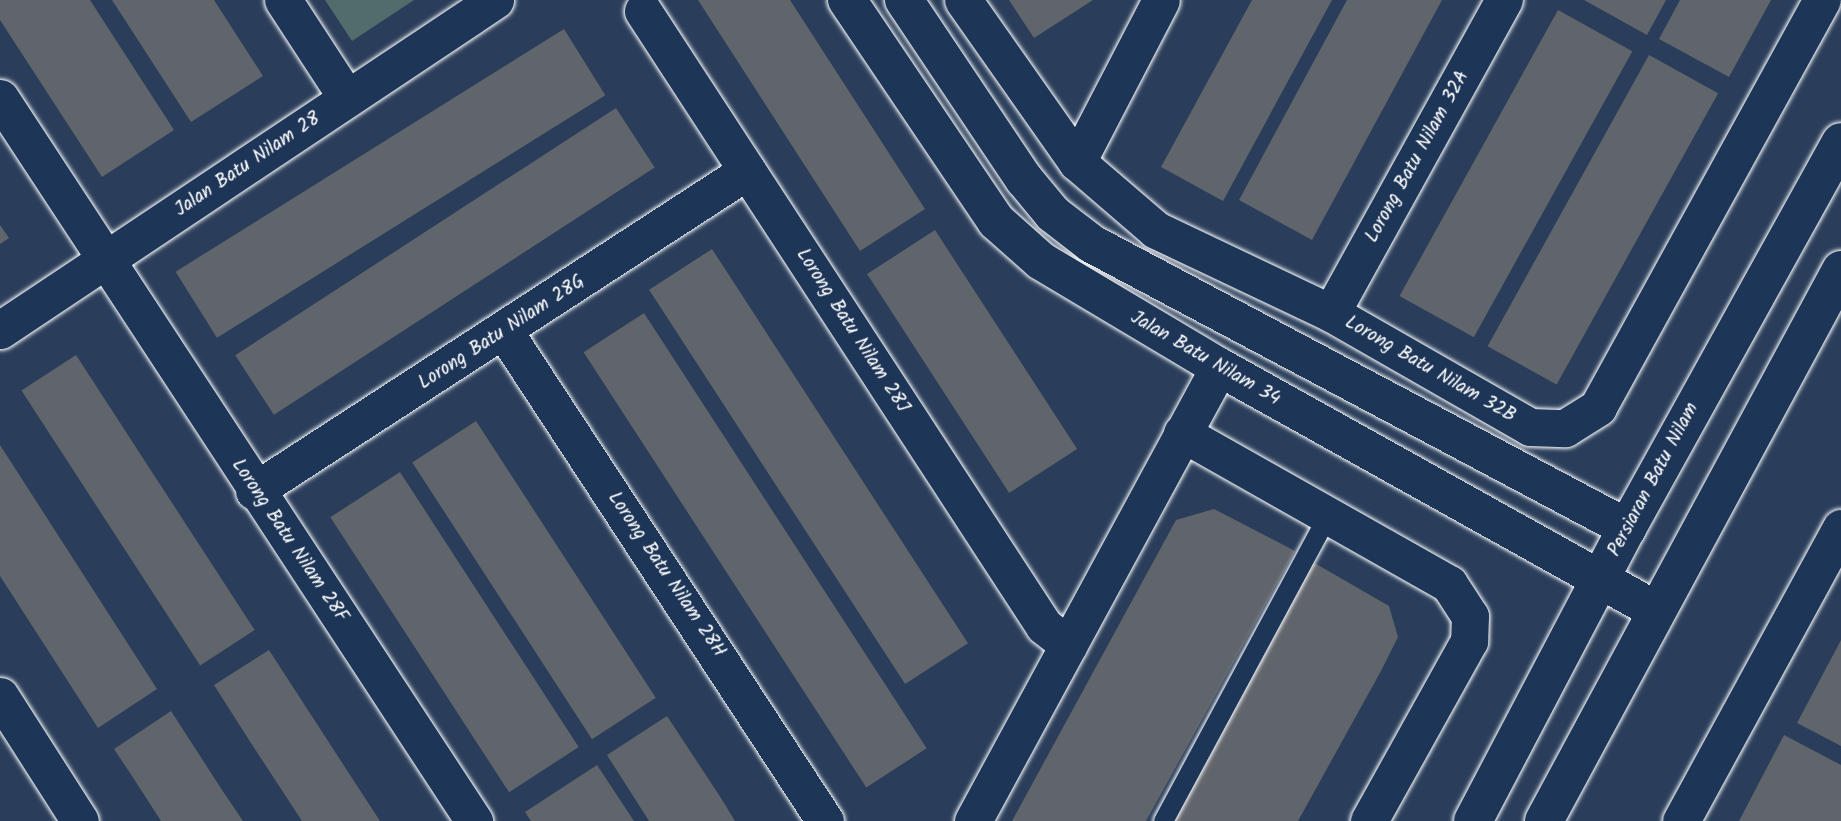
<!DOCTYPE html>
<html>
<head>
<meta charset="utf-8">
<style>
  body { margin:0 }
  #map { position:relative; width:1841px; height:821px; overflow:hidden; background:#2a3e5b; font-family:Kalam,sans-serif }
  div>[style] { position:absolute }
  [style*='--x'] { left:calc(var(--x)*1px); top:calc(var(--y)*1px); width:calc(var(--w)*1px); rotate:calc(var(--a)*1deg) }
  .green>* { inset:0; background:#506d6b }
  .building>* { inset:0; background:#60646b; transform-origin:0 0 }
  .roads { filter:drop-shadow(0 0 2px #fff) drop-shadow(0 0 2px #fff) }
  .service>* { height:19px; margin:-9.5px; padding:0 9.5px; transform-origin:9.5px; border-radius:9.5px; background:#1d3557 }
  .minor>* { height:37px; margin:-18.5px; padding:0 18.5px; transform-origin:18.5px; border-radius:18.5px; background:#1d3557 }
  .tertiary>* { height:38px; margin:-19px; padding:0 19px; transform-origin:19px; border-radius:19px; background:#1d3557 }
  .secondary>* { height:38px; margin:-19px; padding:0 19px; transform-origin:19px; border-radius:19px; background:#1d3557 }
  span { translate:-50% -50%; white-space:nowrap; text-align:center; line-height:1.15; -webkit-text-stroke:5px #1d3557; paint-order:stroke }
  .street-label { font-size:19px; color:#fff }
</style>
</head>
<body>
<div id="map">
  <div class="green">
    <i style="clip-path:polygon(325px 0,414px 0,352px 41px)"></i>
  </div>
  <div class="building">
    <i style="clip-path:polygon(0 0,90px 0,174px 130px,102px 177px,0 20px)"></i>
    <i style="clip-path:polygon(112px 0,214px 0,263px 76px,191px 122px)"></i>
    <i style="clip-path:polygon(698px 0,790px 0,925px 209px,860px 251px)"></i>
    <i style="clip-path:polygon(1009px 0,1093px 0,1034px 38px)"></i>
    <i style="clip-path:polygon(1252px 0,1332px 0,1223px 201px,1161px 167px)"></i>
    <i style="clip-path:polygon(1347px 0,1442px 0,1312px 240px,1239px 200px)"></i>
    <i style="clip-path:polygon(1584px 0,1666px 0,1647px 35px)"></i>
    <i style="clip-path:polygon(1680px 0,1771px 0,1729px 77px,1659px 39px)"></i>
    <i style="left:1558px;top:10px;width:85px;height:327px;rotate:29deg"></i>
    <i style="left:564px;top:29px;width:78px;height:458px;rotate:58deg"></i>
    <i style="left:1649px;top:55px;width:79px;height:333px;rotate:29deg"></i>
    <i style="left:616px;top:108px;width:71px;height:454px;rotate:57deg"></i>
    <i style="clip-path:polygon(0 225px,9px 238px,0 244px)"></i>
    <i style="left:935px;top:230px;width:261px;height:81px;rotate:57deg"></i>
    <i style="left:712px;top:249px;width:470px;height:75px;rotate:57deg"></i>
    <i style="left:644px;top:313px;width:519px;height:72px;rotate:57deg"></i>
    <i style="left:76px;top:355px;width:328px;height:65px;rotate:57deg"></i>
    <i style="left:476px;top:421px;width:330px;height:76px;rotate:57deg"></i>
    <i style="clip-path:polygon(0 445px,157px 689px,98px 728px,0 576px)"></i>
    <i style="left:400px;top:472px;width:328px;height:83px;rotate:57deg"></i>
    <i style="clip-path:polygon(1214px 509px,1295px 551px,1146px 821px,1012px 821px,1176px 520px)"></i>
    <i style="clip-path:polygon(1311px 561px,1389px 606px,1398px 637px,1381px 671px,1298px 821px,1171px 821px)"></i>
    <i style="clip-path:polygon(1841px 640px,1841px 746px,1797px 723px)"></i>
    <i style="clip-path:polygon(269px 650px,339px 758px,380px 821px,302px 821px,249px 740px,214px 685px)"></i>
    <i style="clip-path:polygon(171px 711px,224px 793px,243px 821px,161px 821px,132px 776px,114px 749px)"></i>
    <i style="clip-path:polygon(667px 716px,721px 798px,735px 821px,649px 821px,607px 755px)"></i>
    <i style="clip-path:polygon(1784px 735px,1841px 765px,1841px 821px,1739px 821px)"></i>
    <i style="clip-path:polygon(597px 765px,634px 821px,531px 821px,525px 812px)"></i>
  </div>
  <div class="roads">
    <div class="service">
      <i style="--x:1163;--y:821;--w:349;--a:-61.7"></i>
    </div>
    <div class="minor">
      <i style="--x:283;--y:0;--w:117;--a:56.9"></i>
      <i style="--x:963;--y:0;--w:198;--a:54.9"></i>
      <i style="--x:1077;--y:162;--w:104;--a:40.7"></i>
      <i style="--x:1156;--y:230;--w:194;--a:25.4"></i>
      <i style="--x:1331;--y:313;--w:229;--a:29.8"></i>
      <i style="--x:1530;--y:427;--w:35;--a:2"></i>
      <i style="--x:1565;--y:428;--w:39;--a:-32"></i>
      <i style="--x:1598;--y:407;--w:465;--a:-61.2"></i>
      <i style="--x:643;--y:11;--w:734;--a:56.89"></i>
      <i style="--x:1044;--y:626;--w:31;--a:38"></i>
      <i style="--x:0;--y:98;--w:865;--a:56.75"></i>
      <i style="--x:1077;--y:162;--w:182;--a:-62.6"></i>
      <i style="--x:1331;--y:313;--w:358;--a:-61.1"></i>
      <i style="--x:0;--y:330;--w:595;--a:-33.69"></i>
      <i style="--x:504;--y:331;--w:586;--a:56.77"></i>
      <i style="--x:1182;--y:433;--w:307;--a:29.5"></i>
      <i style="--x:1449;--y:584;--w:38;--a:57"></i>
      <i style="--x:1470;--y:616;--w:25;--a:92"></i>
      <i style="--x:1469;--y:641;--w:206;--a:119.1"></i>
      <i style="--x:254;--y:491;--w:588;--a:-32.99"></i>
      <i style="--x:0;--y:696;--w:148;--a:57.4"></i>
      <i style="--x:973;--y:821;--w:516;--a:-61.55"></i>
      <i style="--x:1681;--y:821;--w:334;--a:-61.4"></i>
    </div>
    <div class="tertiary">
      <i style="--x:847;--y:0;--w:267;--a:56"></i>
      <i style="--x:996;--y:221;--w:60;--a:41.6"></i>
      <i style="--x:1041;--y:261;--w:207;--a:30.8"></i>
      <i style="--x:1219;--y:367;--w:501;--a:29.12"></i>
      <i style="--x:904;--y:0;--w:216;--a:56.2"></i>
      <i style="--x:1024;--y:179;--w:45;--a:50.4"></i>
      <i style="--x:1053;--y:214;--w:49;--a:37.6"></i>
      <i style="--x:1092;--y:244;--w:606;--a:27.96"></i>
    </div>
    <div class="secondary">
      <i style="--x:1473;--y:821;--w:331;--a:-62.3"></i>
      <i style="--x:1627;--y:528;--w:441;--a:-61"></i>
      <i style="--x:1544;--y:821;--w:626;--a:-61.67"></i>
    </div>
  </div>
  <div class="street-label">
    <span style="left:1418px;top:157px;rotate:-61deg">Lorong Batu Nilam 32A</span>
    <span style="left:248px;top:165px;rotate:-34deg">Jalan Batu Nilam 28</span>
    <span style="left:852px;top:331px;rotate:57deg">Lorong Batu Nilam 28J</span>
    <span style="left:502px;top:333px;rotate:-33deg">Lorong Batu Nilam 28G</span>
    <span style="left:1205px;top:359px;rotate:30deg">Jalan Batu Nilam 34</span>
    <span style="left:1430px;top:370px;rotate:30deg">Lorong Batu Nilam 32B</span>
    <span style="left:1654px;top:480px;rotate:-62deg">Persiaran Batu Nilam</span>
    <span style="left:289px;top:541px;rotate:56deg">Lorong Batu Nilam 28F</span>
    <span style="left:666px;top:575px;rotate:56deg">Lorong Batu Nilam 28H</span>
  </div>
</div>
</body>
</html>
